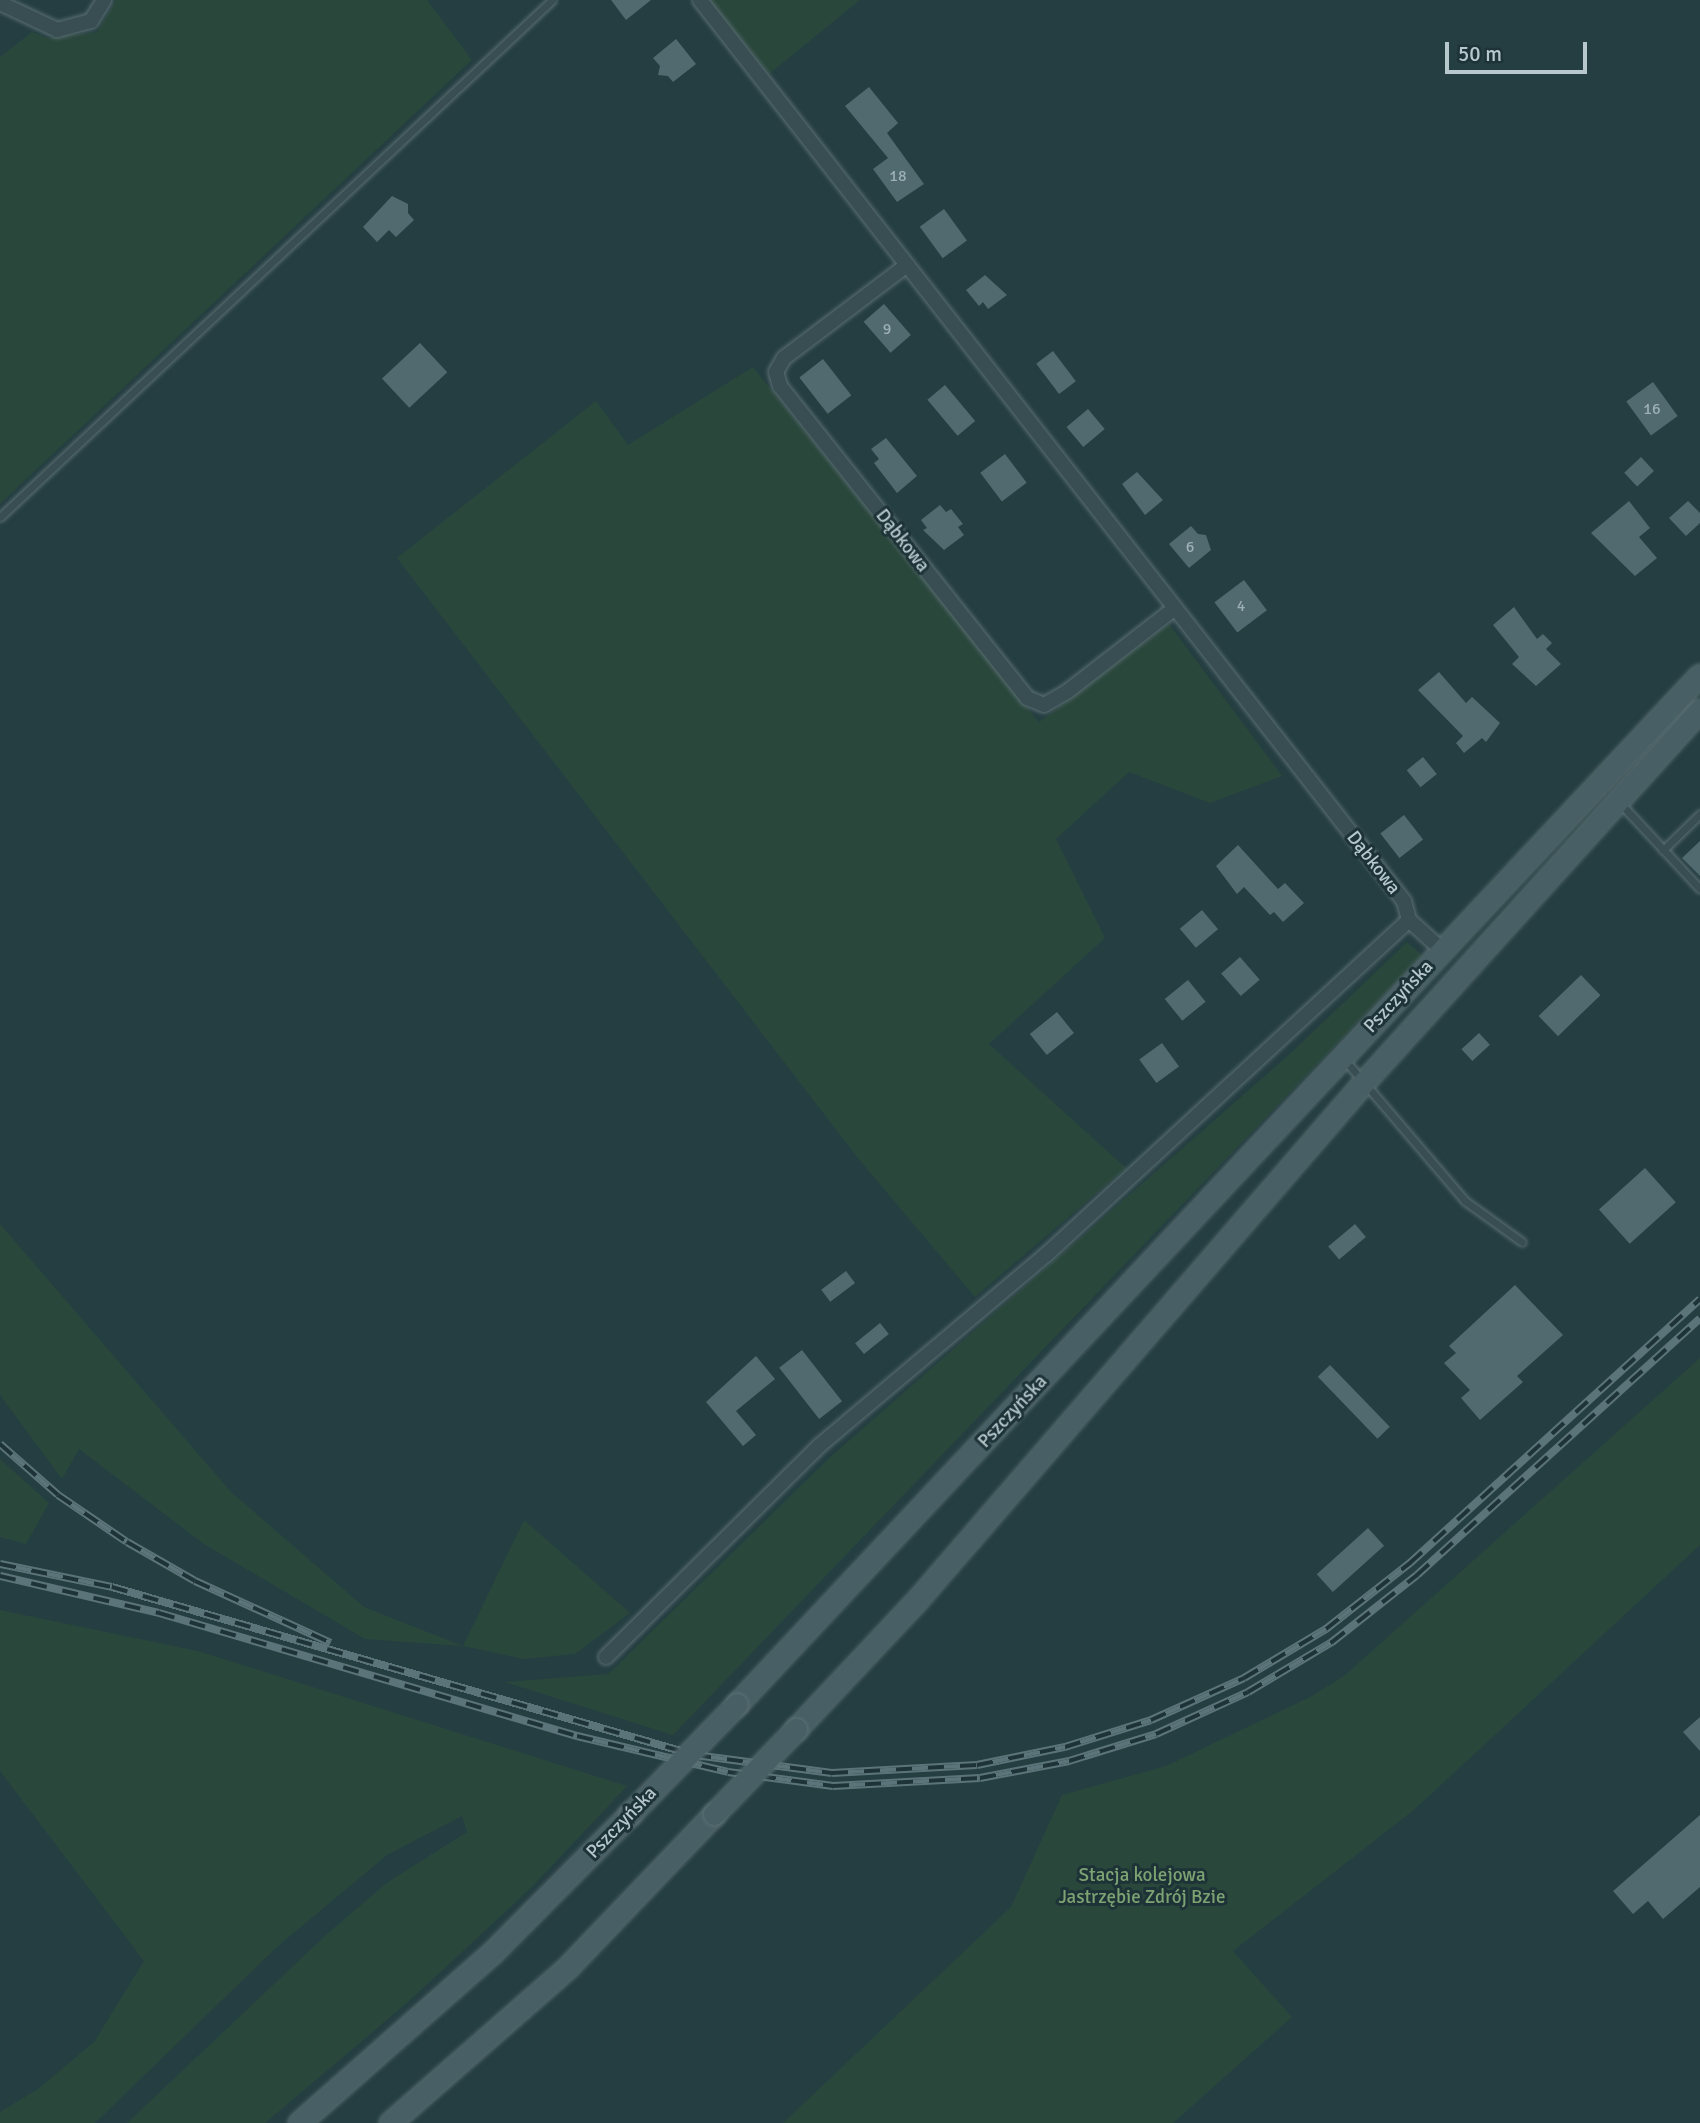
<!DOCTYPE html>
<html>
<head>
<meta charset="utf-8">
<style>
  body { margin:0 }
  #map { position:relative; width:1700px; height:2123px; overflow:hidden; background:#253e42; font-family:Signika,sans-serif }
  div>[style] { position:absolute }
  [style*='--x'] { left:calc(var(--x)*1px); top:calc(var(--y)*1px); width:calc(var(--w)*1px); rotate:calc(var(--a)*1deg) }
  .green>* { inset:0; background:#2a473c }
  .building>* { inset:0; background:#506a70; transform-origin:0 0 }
  .roads { filter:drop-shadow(0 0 2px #5a6e72) drop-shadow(0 0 2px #5a6e72) }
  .lane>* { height:7px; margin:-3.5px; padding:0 3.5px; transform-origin:3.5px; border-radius:3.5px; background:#394e52 }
  .street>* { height:14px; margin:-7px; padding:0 7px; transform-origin:7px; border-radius:7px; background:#394e52 }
  .secondary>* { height:21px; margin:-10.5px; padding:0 10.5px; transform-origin:10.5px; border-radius:10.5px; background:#475f65 }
  .rail>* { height:8px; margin-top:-4px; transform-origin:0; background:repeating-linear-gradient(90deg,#1e3337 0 16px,#5b7479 0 32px); box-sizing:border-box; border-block:2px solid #5b7479 }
  .bridges { filter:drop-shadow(0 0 2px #5a6e72) drop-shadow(0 0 2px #5a6e72) }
  .secondary-bridge>* { height:21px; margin:-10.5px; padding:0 10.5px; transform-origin:10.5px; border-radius:10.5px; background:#475f65 }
  span { translate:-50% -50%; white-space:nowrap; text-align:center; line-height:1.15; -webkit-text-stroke:6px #1e3337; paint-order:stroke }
  .number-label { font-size:16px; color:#9cb0b5 }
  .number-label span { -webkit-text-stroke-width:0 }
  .street-label { font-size:19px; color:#b6c8cc }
  .park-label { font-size:19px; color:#7da373 }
  .scale { position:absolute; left:1445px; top:42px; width:142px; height:32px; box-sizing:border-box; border:4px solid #b6c8cc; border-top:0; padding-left:9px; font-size:21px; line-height:24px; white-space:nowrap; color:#b6c8cc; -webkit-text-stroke:5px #1e3337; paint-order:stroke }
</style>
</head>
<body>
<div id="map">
  <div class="green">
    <i style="clip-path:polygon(116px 0,427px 0,472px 60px,0 504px,0 57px,32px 32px,47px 38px,97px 32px)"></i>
    <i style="clip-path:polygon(709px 0,860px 0,769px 74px)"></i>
    <i style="clip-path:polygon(753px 367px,1039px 722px,1169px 624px,1282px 776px,1210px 803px,1129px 772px,1056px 839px,1105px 938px,989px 1044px,1126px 1168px,975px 1297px,857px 1157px,397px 558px,596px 401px,628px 445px)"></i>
    <i style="clip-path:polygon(1407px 942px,1422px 955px,673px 1735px,505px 1682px,608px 1674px,829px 1458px,1291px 1053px)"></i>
    <i style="clip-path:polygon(0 1224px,231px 1492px,364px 1607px,463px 1646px,524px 1520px,630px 1613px,575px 1654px,524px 1659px,463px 1646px,365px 1639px,204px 1544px,79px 1449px,62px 1479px,0 1395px)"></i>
    <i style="clip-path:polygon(1700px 1358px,1700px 1545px,1415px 1809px,1233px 1951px,1292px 2017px,1173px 2123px,783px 2123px,1011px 1907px,1062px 1795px,1166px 1766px,1312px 1696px,1344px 1676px)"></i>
    <i style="clip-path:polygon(0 1459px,49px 1503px,26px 1544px,0 1537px)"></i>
    <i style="clip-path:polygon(0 1610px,198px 1651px,627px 1786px,532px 1887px,408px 2002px,265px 2123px,127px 2123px,328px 1933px,388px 1882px,467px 1832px,462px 1816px,387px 1855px,277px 1947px,95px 2123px,0 2123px,0 2112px,38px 2089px,94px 2042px,144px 1961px,0 1771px)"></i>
  </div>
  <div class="building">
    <i style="clip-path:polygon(611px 0,651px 0,626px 20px)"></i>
    <i style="clip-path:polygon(676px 39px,696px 64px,673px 82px,668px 76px,658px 75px,660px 66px,653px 58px)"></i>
    <i style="clip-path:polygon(869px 87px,898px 123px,887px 133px,924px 184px,897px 202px,873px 169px,888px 158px,845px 106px)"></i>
    <i style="clip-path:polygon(392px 196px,408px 204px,408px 213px,414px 220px,396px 237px,389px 230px,377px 242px,363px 227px)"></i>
    <i style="left:944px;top:209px;width:39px;height:30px;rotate:54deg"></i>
    <i style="clip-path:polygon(985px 275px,1007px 295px,988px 309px,983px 302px,979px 306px,966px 290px)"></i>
    <i style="left:884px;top:304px;width:41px;height:27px;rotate:49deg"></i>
    <i style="left:420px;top:343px;width:40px;height:52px;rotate:47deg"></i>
    <i style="left:1053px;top:351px;width:38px;height:21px;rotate:53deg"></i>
    <i style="left:823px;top:359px;width:46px;height:30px;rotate:52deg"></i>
    <i style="left:1653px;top:382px;width:42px;height:33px;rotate:54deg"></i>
    <i style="left:945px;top:385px;width:47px;height:23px;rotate:50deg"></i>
    <i style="left:1088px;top:409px;width:26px;height:28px;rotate:50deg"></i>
    <i style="clip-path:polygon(886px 438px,917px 476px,897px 493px,874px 463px,879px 459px,871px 449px)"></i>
    <i style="left:1005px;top:454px;width:36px;height:31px;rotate:53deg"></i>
    <i style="left:1641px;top:457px;width:19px;height:23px;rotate:47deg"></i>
    <i style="clip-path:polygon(1137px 472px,1163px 500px,1145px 515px,1122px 484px)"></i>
    <i style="clip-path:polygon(1629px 501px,1650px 528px,1639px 537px,1657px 558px,1635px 576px,1591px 533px)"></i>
    <i style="clip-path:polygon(1688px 501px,1700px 513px,1700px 523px,1686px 536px,1669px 518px)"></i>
    <i style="clip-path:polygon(940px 505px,946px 512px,951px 509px,963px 524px,958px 527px,964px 535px,944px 550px,923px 530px,927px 528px,921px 520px)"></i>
    <i style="clip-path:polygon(1191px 526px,1198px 534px,1206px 535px,1211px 550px,1189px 568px,1169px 544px)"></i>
    <i style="left:1244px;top:580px;width:38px;height:37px;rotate:53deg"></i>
    <i style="clip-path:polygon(1514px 607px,1537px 639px,1543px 634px,1552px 643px,1546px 649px,1561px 664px,1536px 686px,1512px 664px,1519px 657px,1493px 625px)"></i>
    <i style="clip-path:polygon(1439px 672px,1466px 703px,1472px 697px,1500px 723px,1486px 742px,1482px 738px,1464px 753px,1456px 743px,1463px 736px,1418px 690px)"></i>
    <i style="left:1423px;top:757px;width:22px;height:21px;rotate:51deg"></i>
    <i style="left:1404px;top:815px;width:31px;height:30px;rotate:52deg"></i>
    <i style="clip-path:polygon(1700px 841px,1700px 876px,1682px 858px)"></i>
    <i style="clip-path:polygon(1238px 845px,1278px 889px,1285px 883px,1304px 903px,1283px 922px,1274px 912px,1270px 915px,1244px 887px,1237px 894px,1216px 866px)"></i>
    <i style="left:1202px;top:910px;width:25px;height:29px;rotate:50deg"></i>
    <i style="left:1240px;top:957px;width:30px;height:25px;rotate:49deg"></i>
    <i style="left:1581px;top:975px;width:28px;height:59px;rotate:46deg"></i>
    <i style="left:1188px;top:980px;width:28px;height:30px;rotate:51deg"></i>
    <i style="left:1057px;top:1012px;width:27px;height:35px;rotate:51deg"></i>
    <i style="left:1479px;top:1033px;width:16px;height:24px;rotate:47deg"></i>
    <i style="left:1162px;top:1043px;width:29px;height:28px;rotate:54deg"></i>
    <i style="left:1645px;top:1168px;width:46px;height:62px;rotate:48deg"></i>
    <i style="left:1355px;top:1224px;width:17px;height:35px;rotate:50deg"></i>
    <i style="left:846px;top:1271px;width:15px;height:31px;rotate:53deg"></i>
    <i style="clip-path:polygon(1515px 1285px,1563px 1335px,1517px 1376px,1523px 1382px,1480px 1420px,1461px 1398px,1470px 1390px,1444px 1363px,1456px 1353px,1449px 1346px)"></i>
    <i style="left:880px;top:1323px;width:14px;height:32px;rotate:51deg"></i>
    <i style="left:802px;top:1350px;width:65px;height:29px;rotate:52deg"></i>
    <i style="clip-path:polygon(756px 1356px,775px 1379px,736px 1411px,756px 1435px,743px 1446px,706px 1402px)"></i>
    <i style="left:1330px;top:1365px;width:86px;height:17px;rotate:46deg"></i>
    <i style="left:1368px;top:1528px;width:24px;height:69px;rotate:48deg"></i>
    <i style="clip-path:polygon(1700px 1717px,1700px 1751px,1683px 1732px)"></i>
    <i style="clip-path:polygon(1700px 1815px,1700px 1887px,1663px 1919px,1648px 1901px,1633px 1914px,1613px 1891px)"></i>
  </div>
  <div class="roads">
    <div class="lane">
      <i style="--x:0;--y:517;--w:756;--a:-43.12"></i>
      <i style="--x:1620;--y:803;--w:117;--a:47.1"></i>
      <i style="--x:1663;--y:850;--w:52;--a:-44.2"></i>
      <i style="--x:1343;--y:1058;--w:188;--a:49.5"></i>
      <i style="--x:1465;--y:1201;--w:70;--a:35.7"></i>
    </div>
    <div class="street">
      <i style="--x:700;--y:0;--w:1143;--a:52"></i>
      <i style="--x:1404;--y:901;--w:20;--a:75"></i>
      <i style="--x:1409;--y:920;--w:45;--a:42.3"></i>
      <i style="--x:0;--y:3;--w:63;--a:25.3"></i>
      <i style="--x:57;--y:30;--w:35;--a:-15"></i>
      <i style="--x:91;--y:21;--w:25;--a:-58"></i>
      <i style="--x:907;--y:265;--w:154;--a:142.9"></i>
      <i style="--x:784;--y:358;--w:16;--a:120"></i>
      <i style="--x:776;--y:372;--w:15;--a:74"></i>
      <i style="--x:780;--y:386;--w:398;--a:51.6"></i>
      <i style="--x:1027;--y:698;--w:18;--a:22"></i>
      <i style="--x:1044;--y:705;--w:28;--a:-30"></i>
      <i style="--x:1068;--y:691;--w:135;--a:-37.8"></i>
      <i style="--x:606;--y:1657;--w:300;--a:-44.7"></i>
      <i style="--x:819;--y:1446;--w:297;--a:-40.1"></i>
      <i style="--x:1046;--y:1255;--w:494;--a:-42.7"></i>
    </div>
    <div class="secondary">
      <i style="--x:737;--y:1704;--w:1409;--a:-46.9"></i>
      <i style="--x:796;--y:1729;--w:178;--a:-46.8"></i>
      <i style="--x:918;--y:1599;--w:683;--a:-49.22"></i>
      <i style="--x:1364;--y:1082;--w:501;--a:-47.91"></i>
      <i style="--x:299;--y:2123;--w:257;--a:-41.4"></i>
      <i style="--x:492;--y:1953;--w:196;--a:-45.2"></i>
      <i style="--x:390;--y:2123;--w:237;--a:-41.2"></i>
      <i style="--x:568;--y:1967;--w:211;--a:-46.3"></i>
    </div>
  </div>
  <div class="rail">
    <i style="--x:0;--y:1444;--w:77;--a:41.3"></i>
    <i style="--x:58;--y:1495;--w:83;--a:34.3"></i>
    <i style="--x:127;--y:1542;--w:78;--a:29.8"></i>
    <i style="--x:195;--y:1581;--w:149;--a:24.5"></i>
    <i style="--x:0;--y:1564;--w:114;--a:11.6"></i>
    <i style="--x:112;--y:1587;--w:607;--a:16.08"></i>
    <i style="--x:695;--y:1755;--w:138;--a:7.5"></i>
    <i style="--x:832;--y:1773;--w:145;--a:-3.2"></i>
    <i style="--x:977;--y:1765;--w:90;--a:-11.6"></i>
    <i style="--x:1065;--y:1747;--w:90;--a:-17.4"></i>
    <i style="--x:1151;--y:1720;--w:102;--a:-24.3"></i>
    <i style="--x:1244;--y:1678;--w:96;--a:-30.9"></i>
    <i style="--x:1326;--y:1629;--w:107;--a:-38.2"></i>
    <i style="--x:1410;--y:1563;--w:392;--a:-42.3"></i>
    <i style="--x:0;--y:1576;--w:163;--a:13.1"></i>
    <i style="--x:159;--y:1613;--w:436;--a:16.4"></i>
    <i style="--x:577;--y:1736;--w:155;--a:13.4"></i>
    <i style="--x:728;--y:1772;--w:106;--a:7.6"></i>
    <i style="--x:833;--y:1786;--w:147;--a:-3.1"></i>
    <i style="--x:980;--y:1778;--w:91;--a:-10.8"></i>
    <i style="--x:1069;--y:1761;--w:91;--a:-17.2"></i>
    <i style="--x:1156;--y:1734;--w:101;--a:-24.5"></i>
    <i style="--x:1248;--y:1692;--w:98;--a:-30.8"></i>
    <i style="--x:1332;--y:1642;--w:108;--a:-38.2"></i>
    <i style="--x:1417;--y:1575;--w:382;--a:-42.2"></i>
  </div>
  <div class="bridges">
    <div class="secondary-bridge">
      <i style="--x:630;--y:1814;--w:153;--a:-45.8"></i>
      <i style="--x:714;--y:1814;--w:118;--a:-46"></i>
    </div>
  </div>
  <div class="number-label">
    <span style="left:898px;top:176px">18</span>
    <span style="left:887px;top:329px">9</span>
    <span style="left:1652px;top:409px">16</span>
    <span style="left:1190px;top:547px">6</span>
    <span style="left:1241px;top:606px">4</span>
  </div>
  <div class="street-label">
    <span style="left:902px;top:541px;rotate:52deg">Dąbkowa</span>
    <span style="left:1373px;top:863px;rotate:52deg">Dąbkowa</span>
    <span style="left:1399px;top:997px;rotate:-47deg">Pszczyńska</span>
    <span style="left:1013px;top:1412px;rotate:-47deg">Pszczyńska</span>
    <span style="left:622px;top:1823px;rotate:-46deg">Pszczyńska</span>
  </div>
  <div class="park-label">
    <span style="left:1142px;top:1887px">Stacja kolejowa<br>Jastrzębie Zdrój Bzie</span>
  </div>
  <div class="scale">50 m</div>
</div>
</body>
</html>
